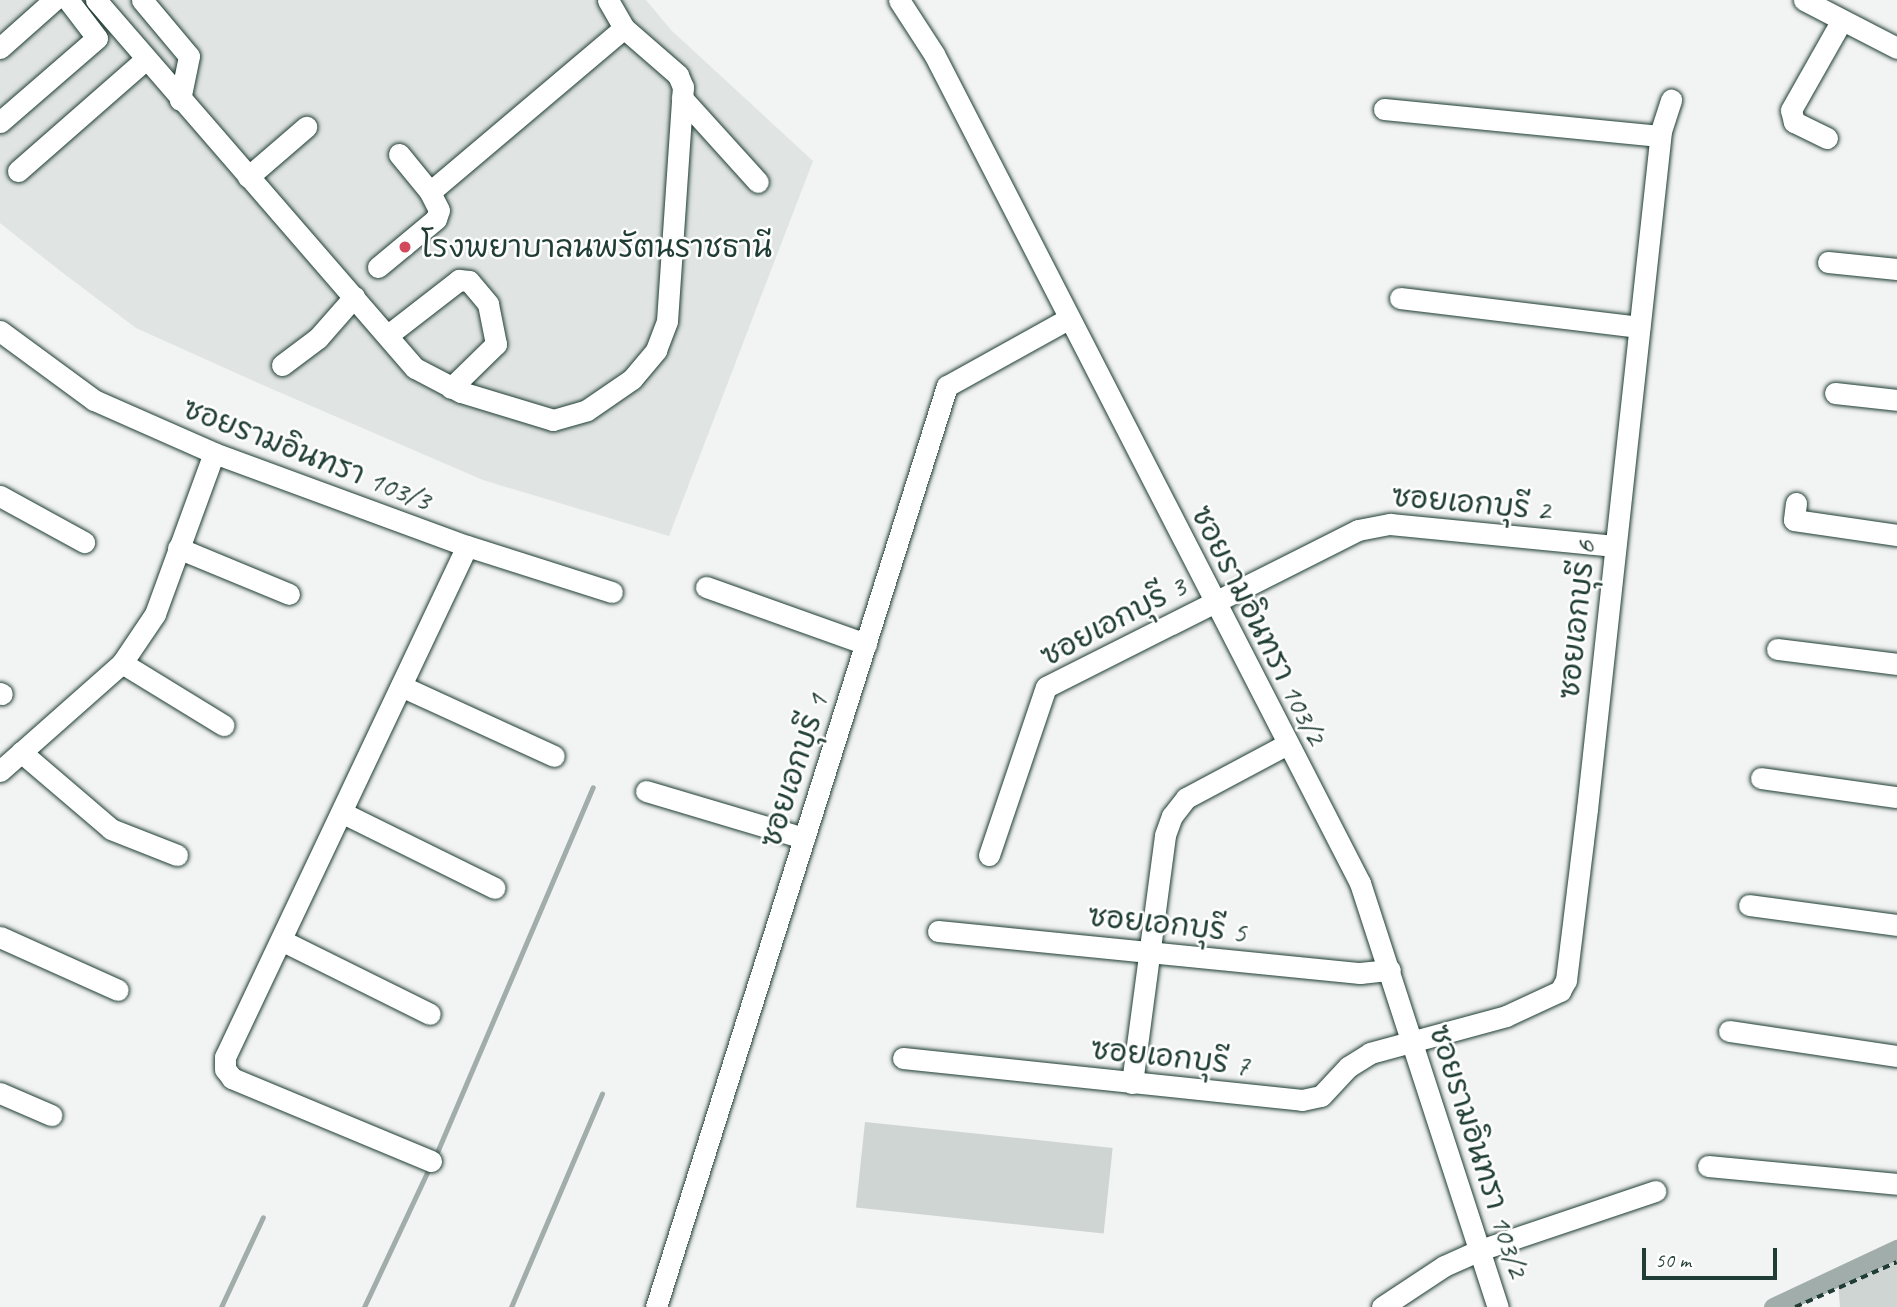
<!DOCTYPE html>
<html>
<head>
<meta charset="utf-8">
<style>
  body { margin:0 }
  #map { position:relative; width:1897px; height:1307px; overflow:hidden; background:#f2f3f3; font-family:Caveat,"Playpen Sans Thai",sans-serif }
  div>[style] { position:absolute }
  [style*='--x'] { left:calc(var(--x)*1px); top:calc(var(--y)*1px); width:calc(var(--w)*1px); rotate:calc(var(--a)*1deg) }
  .built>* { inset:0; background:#e0e4e3 }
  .green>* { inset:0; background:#ced5d3; transform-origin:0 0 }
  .stream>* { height:5px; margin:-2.5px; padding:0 2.5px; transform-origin:2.5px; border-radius:2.5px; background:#a1adaa }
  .canal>* { height:19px; margin:-9.5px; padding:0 9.5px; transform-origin:9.5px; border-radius:9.5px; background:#a1adaa }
  .path>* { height:3.5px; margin-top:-1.75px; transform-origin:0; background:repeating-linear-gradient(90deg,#1f3d34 0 7px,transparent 0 12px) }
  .roads { filter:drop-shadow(0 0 2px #1f3d34) drop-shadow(0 0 2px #1f3d34) }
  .minor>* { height:21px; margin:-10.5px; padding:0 10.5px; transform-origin:10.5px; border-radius:10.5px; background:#fff }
  .dots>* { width:19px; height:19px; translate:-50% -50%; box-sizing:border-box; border:4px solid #fff; border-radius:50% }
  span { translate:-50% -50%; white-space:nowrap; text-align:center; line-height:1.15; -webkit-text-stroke:5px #fff; paint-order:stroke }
  .poi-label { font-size:30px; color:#1f3d34 }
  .left { translate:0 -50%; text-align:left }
  .street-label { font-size:30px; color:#1f3d34 }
  .scale { position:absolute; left:1642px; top:1248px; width:135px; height:32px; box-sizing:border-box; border:4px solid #1f3d34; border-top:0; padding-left:9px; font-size:21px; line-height:24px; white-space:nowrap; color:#1f3d34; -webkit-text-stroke:5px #fff; paint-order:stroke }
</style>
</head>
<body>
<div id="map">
  <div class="built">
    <i style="clip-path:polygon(0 0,646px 0,671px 30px,813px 161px,669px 536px,483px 480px,265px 386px,136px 328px,59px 270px,0 223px)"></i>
  </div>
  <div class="green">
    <i style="left:865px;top:1122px;width:249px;height:86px;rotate:6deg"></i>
    <i style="clip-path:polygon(1897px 1256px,1897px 1307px,1840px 1307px,1838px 1282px)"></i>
  </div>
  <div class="stream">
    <i style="--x:435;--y:1157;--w:402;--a:-66.9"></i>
    <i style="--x:221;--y:1307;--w:99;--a:-65"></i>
    <i style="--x:364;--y:1307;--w:156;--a:-64.9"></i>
    <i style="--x:511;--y:1307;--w:232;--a:-66.9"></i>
  </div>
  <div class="canal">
    <i style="--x:1773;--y:1307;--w:137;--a:-25.1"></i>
  </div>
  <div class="path">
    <i style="--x:1795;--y:1307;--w:111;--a:-23.8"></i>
  </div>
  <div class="roads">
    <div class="minor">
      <i style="--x:96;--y:0;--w:487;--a:49.1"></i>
      <i style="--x:415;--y:368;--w:52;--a:27.6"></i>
      <i style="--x:461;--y:392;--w:96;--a:16.9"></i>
      <i style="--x:553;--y:420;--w:35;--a:-16"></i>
      <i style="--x:587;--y:410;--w:55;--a:-34.6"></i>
      <i style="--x:632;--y:379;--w:38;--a:-50"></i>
      <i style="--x:656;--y:350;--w:31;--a:-69"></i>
      <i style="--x:667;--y:321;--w:235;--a:-86.1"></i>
      <i style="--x:683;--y:87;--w:13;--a:-113"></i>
      <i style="--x:678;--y:75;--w:72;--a:-139"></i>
      <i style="--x:142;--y:0;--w:73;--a:50"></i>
      <i style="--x:189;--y:56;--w:45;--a:101.6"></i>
      <i style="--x:899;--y:0;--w:64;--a:57.1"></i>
      <i style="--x:934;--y:54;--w:932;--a:62.8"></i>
      <i style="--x:1360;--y:883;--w:446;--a:72"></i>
      <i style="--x:1804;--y:0;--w:105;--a:27.3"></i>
      <i style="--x:0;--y:48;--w:72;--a:-41.6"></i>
      <i style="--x:682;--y:98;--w:113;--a:47.9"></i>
      <i style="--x:1384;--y:109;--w:277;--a:5.6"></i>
      <i style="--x:0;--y:122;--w:128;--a:-40.9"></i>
      <i style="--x:97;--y:38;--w:48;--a:-127.3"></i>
      <i style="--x:1827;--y:138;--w:37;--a:-154"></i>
      <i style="--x:1794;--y:122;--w:12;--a:-104"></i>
      <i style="--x:1791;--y:110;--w:103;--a:-60.5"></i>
      <i style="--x:399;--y:154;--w:49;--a:50.8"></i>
      <i style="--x:430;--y:192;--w:254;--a:-40.2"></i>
      <i style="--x:624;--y:28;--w:32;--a:-120"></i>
      <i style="--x:18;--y:171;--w:170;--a:-41.2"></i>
      <i style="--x:248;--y:177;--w:77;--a:-40.8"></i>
      <i style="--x:1828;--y:262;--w:69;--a:5.8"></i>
      <i style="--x:378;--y:267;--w:75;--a:-39.6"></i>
      <i style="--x:436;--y:219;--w:9;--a:-72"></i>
      <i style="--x:439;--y:210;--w:20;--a:-117"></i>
      <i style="--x:1400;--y:298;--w:241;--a:6.9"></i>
      <i style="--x:0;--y:331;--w:117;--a:36.3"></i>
      <i style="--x:94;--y:400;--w:131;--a:23.8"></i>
      <i style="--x:214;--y:453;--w:270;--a:20.2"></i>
      <i style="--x:467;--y:546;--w:152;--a:17.6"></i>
      <i style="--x:388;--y:335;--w:90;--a:-37.8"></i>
      <i style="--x:459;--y:280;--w:10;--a:6"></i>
      <i style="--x:469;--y:281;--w:30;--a:50"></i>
      <i style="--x:488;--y:304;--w:41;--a:78.7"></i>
      <i style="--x:496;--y:344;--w:63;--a:135.6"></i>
      <i style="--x:282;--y:365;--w:45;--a:-36.9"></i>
      <i style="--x:318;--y:338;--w:55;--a:-48.7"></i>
      <i style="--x:1835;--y:393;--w:62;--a:6.4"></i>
      <i style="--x:0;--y:496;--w:96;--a:28.7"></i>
      <i style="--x:1796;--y:503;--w:17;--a:97"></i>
      <i style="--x:1794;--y:520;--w:104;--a:8.3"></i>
      <i style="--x:178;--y:548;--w:120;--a:22.5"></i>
      <i style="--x:706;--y:587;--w:170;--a:19.6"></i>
      <i style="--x:1777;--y:649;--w:121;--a:7.1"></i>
      <i style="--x:122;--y:663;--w:119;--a:31.5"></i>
      <i style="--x:401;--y:686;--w:168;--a:24.6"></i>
      <i style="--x:0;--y:693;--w:2;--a:27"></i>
      <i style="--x:21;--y:752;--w:118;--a:40.5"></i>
      <i style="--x:111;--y:829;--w:71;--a:21.5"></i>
      <i style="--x:0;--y:771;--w:163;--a:-41.5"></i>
      <i style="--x:122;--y:663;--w:59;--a:-56"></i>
      <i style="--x:155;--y:614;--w:171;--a:-69.9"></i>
      <i style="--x:1761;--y:778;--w:137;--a:8"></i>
      <i style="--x:646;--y:791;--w:165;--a:16.6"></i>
      <i style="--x:343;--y:813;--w:169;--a:26.3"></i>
      <i style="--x:989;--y:855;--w:177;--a:-71.3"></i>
      <i style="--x:1046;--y:687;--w:349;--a:-26.7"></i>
      <i style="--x:1358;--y:530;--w:33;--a:-11"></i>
      <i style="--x:1390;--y:524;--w:226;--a:5.6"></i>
      <i style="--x:1749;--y:905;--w:149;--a:7.7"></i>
      <i style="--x:938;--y:931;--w:424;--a:5.7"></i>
      <i style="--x:1360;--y:973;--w:30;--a:-6"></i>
      <i style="--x:0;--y:937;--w:129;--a:24.2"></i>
      <i style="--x:281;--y:940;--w:166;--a:26.4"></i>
      <i style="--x:1729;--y:1031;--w:170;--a:8.5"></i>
      <i style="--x:903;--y:1058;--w:401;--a:6"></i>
      <i style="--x:1302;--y:1100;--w:19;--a:-12"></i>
      <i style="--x:1321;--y:1096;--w:40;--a:-47"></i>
      <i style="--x:1348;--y:1067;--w:26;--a:-32"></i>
      <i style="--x:1370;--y:1053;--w:141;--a:-15.2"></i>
      <i style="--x:1506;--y:1016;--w:60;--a:-24.8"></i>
      <i style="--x:1560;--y:991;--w:13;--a:-61"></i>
      <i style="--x:1566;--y:980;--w:172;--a:-83"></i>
      <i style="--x:1587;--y:809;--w:682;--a:-83.77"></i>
      <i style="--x:1661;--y:131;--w:33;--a:-72"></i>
      <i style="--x:1132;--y:1083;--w:250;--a:-82.4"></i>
      <i style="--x:1165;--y:835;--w:20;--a:-70"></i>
      <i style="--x:1172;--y:816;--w:23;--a:-52"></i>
      <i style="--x:1186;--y:798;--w:115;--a:-28.1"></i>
      <i style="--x:0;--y:1093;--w:56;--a:23.3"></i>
      <i style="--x:431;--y:1161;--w:216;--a:-157.4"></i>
      <i style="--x:232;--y:1078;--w:11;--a:-128"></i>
      <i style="--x:225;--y:1069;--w:12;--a:-90"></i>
      <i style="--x:225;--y:1057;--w:565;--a:-64.66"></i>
      <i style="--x:1708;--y:1166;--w:190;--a:5.4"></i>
      <i style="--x:656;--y:1307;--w:966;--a:-72.47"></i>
      <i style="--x:947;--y:386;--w:138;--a:-29"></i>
      <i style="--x:1382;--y:1307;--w:74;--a:-33.5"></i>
      <i style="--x:1444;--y:1266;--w:39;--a:-24"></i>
      <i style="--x:1480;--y:1250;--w:185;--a:-18.6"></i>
    </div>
  </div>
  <div class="dots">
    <i style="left:405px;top:247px;background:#d1495b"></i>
  </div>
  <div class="poi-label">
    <span class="left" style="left:421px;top:247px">โรงพยาบาลนพรัตนราชธานี</span>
  </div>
  <div class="street-label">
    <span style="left:307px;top:454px;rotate:21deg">ซอยรามอินทรา 103/3</span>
    <span style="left:1471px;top:503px;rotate:5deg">ซอยเอกบุรี 2</span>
    <span style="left:1577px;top:620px;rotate:-84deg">ซอยเอกบุรี 6</span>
    <span style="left:1113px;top:621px;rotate:-28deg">ซอยเอกบุรี 3</span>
    <span style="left:1259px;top:625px;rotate:63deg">ซอยรามอินทรา 103/2</span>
    <span style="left:794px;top:771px;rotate:-72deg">ซอยเอกบุรี 1</span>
    <span style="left:1167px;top:924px;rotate:6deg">ซอยเอกบุรี 5</span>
    <span style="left:1170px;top:1057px;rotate:6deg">ซอยเอกบุรี 7</span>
    <span style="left:1479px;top:1151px;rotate:72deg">ซอยรามอินทรา 103/2</span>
  </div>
  <div class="scale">50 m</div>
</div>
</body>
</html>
